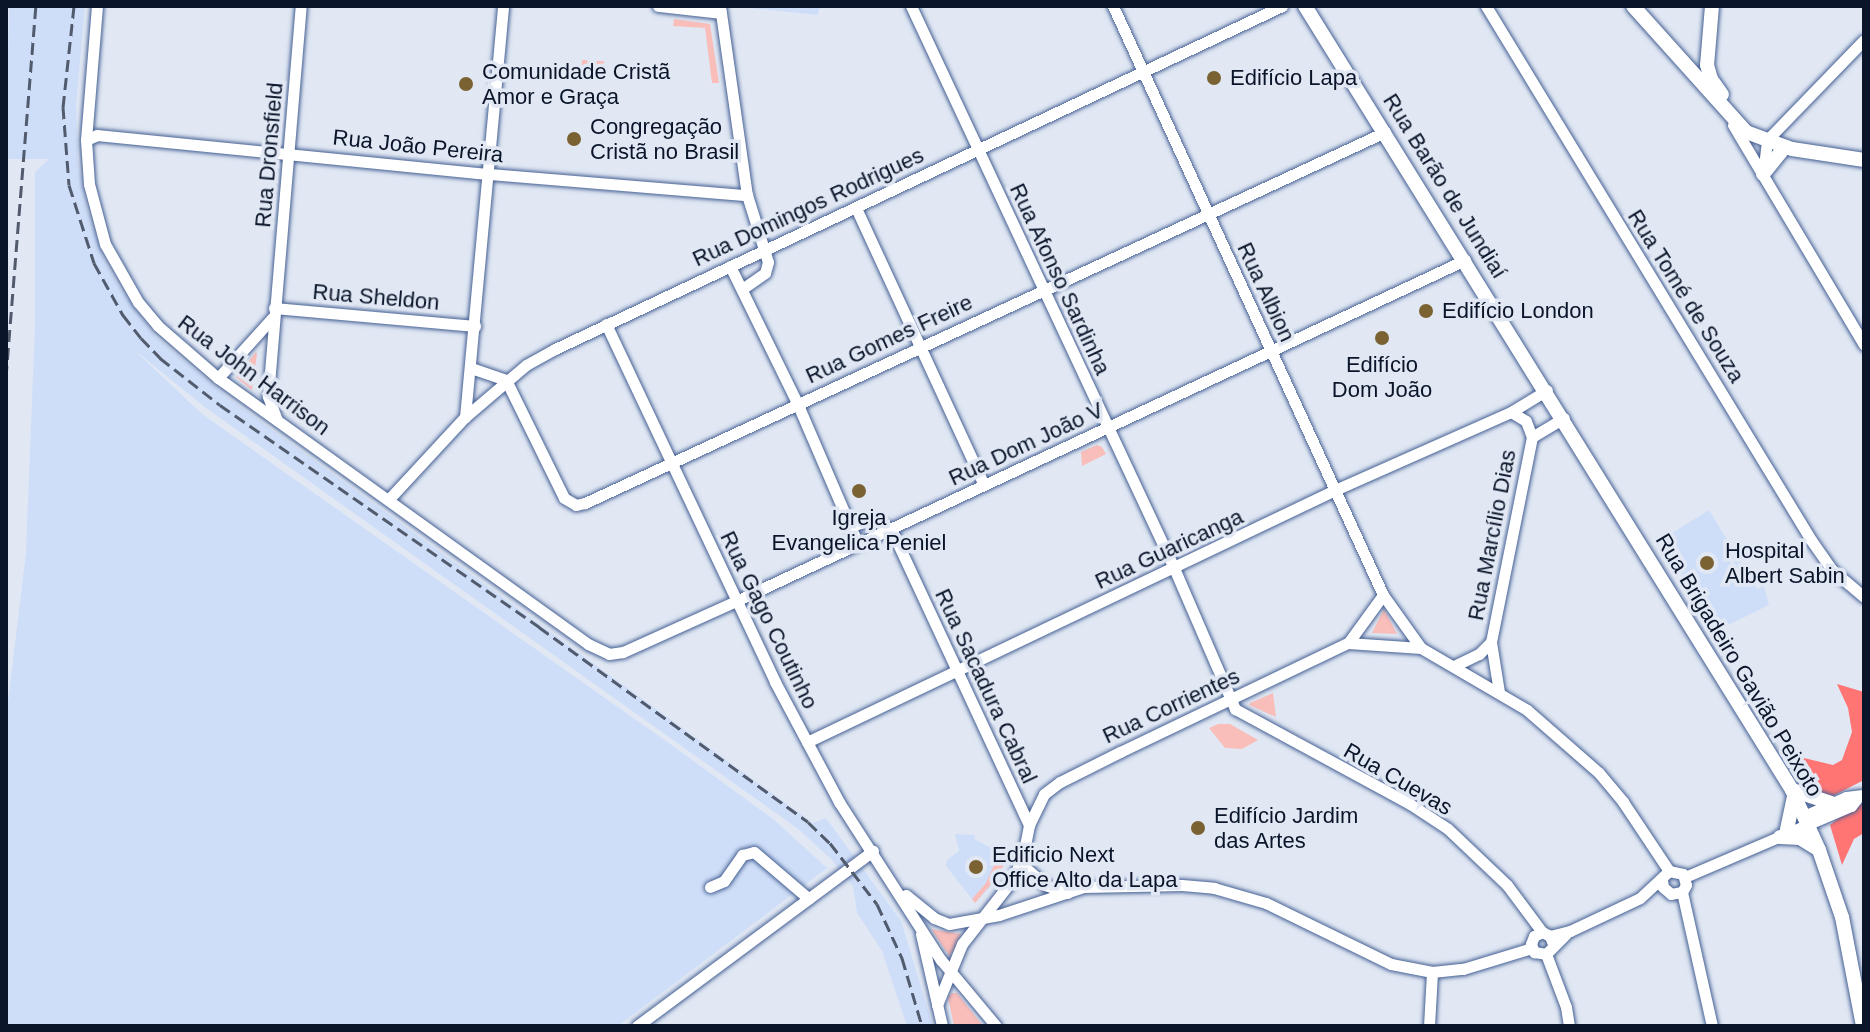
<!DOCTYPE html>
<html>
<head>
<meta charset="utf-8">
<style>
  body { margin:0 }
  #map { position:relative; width:1870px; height:1032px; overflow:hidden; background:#e1e8f4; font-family:Helvetica,sans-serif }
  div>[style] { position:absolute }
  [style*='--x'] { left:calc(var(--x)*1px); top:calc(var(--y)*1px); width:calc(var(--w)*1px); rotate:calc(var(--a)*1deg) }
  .built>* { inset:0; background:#cfdef8 }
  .green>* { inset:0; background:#fabeba; transform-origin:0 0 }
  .forest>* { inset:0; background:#fe7574 }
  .roads { filter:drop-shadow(0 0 2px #456094) drop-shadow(0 0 2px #456094) }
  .minor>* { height:11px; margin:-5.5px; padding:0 5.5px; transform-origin:5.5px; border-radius:5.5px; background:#fff }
  .major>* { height:14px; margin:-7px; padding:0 7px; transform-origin:7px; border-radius:7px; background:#fff }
  .rail>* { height:3px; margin-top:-1.5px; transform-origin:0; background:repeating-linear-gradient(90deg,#515b6d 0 12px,transparent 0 18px) }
  .dots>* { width:22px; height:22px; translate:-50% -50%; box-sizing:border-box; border:4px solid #e1e8f4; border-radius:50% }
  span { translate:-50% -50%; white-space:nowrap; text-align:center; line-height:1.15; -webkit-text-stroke:7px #e1e8f4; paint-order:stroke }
  .poi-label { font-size:22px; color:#0a152a }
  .left { translate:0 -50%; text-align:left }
  .street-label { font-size:22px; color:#0a152a }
  .frame { position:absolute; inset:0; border:8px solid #0a152a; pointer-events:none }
</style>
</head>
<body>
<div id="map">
  <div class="built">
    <i style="clip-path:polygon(9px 6px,85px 6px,76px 105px,78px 162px,87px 209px,104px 259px,118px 285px,154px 335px,227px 397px,813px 823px,826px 818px,901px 921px,933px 1026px,907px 1026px,882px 951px,857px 913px,853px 886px,830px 858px,797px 828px,206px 408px,133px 349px,202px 414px,673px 746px,773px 819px,827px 868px,618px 1026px,6px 1026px,6px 718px,26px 552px,35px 324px,35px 172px,49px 159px,6px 159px)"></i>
    <i style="clip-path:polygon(731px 6px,820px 6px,818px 15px)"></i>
    <i style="clip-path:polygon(1709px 510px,1757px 589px,1764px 586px,1769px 605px,1714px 632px,1659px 541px)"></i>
    <i style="clip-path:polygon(955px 834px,975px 835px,974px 839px,1007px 856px,993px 884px,975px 903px,946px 866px,947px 860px,959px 851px)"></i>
  </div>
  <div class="green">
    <i style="clip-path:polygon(674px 19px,710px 24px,719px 83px,712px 83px,705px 28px,673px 26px)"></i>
    <i style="left:582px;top:60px;width:22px;height:11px;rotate:3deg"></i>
    <i style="clip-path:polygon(822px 199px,826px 207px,795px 222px,792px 215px)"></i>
    <i style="clip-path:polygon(256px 352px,257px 354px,252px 390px,236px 377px)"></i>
    <i style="clip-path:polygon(1097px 445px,1102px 447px,1106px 454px,1082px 466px,1081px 452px)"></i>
    <i style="clip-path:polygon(1384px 609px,1397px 634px,1372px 633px)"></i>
    <i style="clip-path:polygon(1273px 693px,1276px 717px,1249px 705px,1250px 703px)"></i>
    <i style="clip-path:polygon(1218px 724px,1230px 724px,1258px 740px,1242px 749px,1225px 748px,1209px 728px)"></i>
    <i style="clip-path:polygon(1000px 852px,1007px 856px,1000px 874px,975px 903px,972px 899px,986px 883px)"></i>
    <i style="clip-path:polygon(931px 929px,961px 934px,950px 957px)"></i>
    <i style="clip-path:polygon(952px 993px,957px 993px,983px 1026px,954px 1026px,948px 997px)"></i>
  </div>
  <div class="forest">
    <i style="clip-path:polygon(1837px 684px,1864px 692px,1864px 780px,1823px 801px,1816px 797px,1794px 767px,1804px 758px,1833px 765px,1842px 760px,1852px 732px,1848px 708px)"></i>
    <i style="clip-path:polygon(1864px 803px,1864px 833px,1854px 839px,1842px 865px,1830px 825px,1846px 812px)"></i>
  </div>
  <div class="roads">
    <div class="minor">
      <i style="--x:97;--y:6;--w:134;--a:94.7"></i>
      <i style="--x:86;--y:140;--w:44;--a:86.1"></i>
      <i style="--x:89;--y:184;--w:62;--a:75.1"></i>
      <i style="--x:105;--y:244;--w:67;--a:60.4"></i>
      <i style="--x:138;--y:302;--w:31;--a:50"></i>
      <i style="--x:158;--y:326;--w:79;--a:40.9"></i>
      <i style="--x:218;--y:378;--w:456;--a:35.7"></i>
      <i style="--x:588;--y:644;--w:23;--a:25"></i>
      <i style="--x:609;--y:654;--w:14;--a:-8"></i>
      <i style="--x:623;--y:652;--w:124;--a:-24.3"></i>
      <i style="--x:736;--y:601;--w:805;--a:-25.07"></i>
      <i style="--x:658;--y:6;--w:63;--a:6.3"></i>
      <i style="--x:720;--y:6;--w:191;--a:81.9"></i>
      <i style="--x:747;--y:195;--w:70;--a:72.6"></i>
      <i style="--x:768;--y:262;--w:11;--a:105"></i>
      <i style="--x:765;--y:273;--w:28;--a:145"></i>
      <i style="--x:911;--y:6;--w:620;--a:64.92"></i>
      <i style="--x:1174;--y:568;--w:154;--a:66.6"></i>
      <i style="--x:1235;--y:709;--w:199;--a:28.5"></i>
      <i style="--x:1410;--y:804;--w:45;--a:33.3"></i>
      <i style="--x:1448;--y:829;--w:81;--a:43.5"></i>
      <i style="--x:1507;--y:885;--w:59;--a:53.3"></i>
      <i style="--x:1113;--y:6;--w:648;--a:65.37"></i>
      <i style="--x:1383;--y:595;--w:65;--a:54.4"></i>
      <i style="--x:1486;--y:6;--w:625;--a:58.67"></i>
      <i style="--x:1811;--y:540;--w:35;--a:55"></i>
      <i style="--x:1831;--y:569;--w:43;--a:40.3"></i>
      <i style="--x:1733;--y:125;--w:256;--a:59.2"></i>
      <i style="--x:86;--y:140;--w:12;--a:-24"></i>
      <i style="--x:97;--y:135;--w:394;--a:5.7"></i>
      <i style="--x:489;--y:174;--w:259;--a:4.7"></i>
      <i style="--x:1763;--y:174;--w:34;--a:-83"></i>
      <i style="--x:1767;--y:140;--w:139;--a:-45.9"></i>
      <i style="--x:856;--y:208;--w:305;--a:65.2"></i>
      <i style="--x:730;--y:266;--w:155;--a:63.9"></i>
      <i style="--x:798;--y:405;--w:151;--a:66.7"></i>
      <i style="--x:274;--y:308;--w:202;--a:5.1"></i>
      <i style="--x:606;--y:324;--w:396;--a:64.7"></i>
      <i style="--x:775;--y:682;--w:136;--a:61.9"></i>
      <i style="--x:839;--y:802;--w:188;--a:57.2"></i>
      <i style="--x:941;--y:960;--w:86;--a:50.2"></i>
      <i style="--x:471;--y:368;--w:37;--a:19"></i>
      <i style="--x:506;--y:380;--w:131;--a:63.8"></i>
      <i style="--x:564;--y:498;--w:14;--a:30"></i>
      <i style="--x:576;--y:505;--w:9;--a:-13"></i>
      <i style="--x:585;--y:503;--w:882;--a:-24.88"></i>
      <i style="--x:218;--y:378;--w:82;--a:-48"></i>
      <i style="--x:465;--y:417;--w:413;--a:-84.7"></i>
      <i style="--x:277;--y:420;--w:26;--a:-111"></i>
      <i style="--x:268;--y:396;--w:391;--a:-85.2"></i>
      <i style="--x:1532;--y:437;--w:37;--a:-31"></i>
      <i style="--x:389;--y:499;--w:112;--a:-47.2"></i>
      <i style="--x:465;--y:417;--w:80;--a:-40.4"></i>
      <i style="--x:526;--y:365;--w:33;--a:-29"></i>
      <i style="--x:555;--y:349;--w:804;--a:-25.26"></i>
      <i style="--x:851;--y:526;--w:22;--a:-18"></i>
      <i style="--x:872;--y:519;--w:21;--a:28"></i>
      <i style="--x:891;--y:529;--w:327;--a:65"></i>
      <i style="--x:1383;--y:595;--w:59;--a:126.1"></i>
      <i style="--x:1348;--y:643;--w:73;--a:3.9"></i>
      <i style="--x:1421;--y:648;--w:123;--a:30.3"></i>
      <i style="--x:1527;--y:710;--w:96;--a:41.2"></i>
      <i style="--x:1599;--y:773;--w:38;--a:50"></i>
      <i style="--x:1623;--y:802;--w:83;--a:56.3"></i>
      <i style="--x:1454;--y:666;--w:28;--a:-26"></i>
      <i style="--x:1479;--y:654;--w:17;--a:-45"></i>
      <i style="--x:1499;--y:692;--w:51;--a:-99.1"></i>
      <i style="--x:1491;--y:642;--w:209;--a:-78.7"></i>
      <i style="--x:1532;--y:437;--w:17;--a:-111"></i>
      <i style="--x:1526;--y:421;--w:17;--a:-149"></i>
      <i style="--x:807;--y:742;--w:585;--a:-25.51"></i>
      <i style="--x:1335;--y:490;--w:193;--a:-23.9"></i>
      <i style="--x:1511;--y:412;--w:42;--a:-31.4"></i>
      <i style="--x:1804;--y:816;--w:46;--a:-24.3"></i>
      <i style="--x:1846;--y:797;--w:17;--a:-7"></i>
      <i style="--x:1020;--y:863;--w:33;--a:41"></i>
      <i style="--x:1045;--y:885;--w:24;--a:19"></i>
      <i style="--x:1685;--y:877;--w:181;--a:-23.2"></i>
      <i style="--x:1851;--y:806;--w:11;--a:-52"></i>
      <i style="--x:710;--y:887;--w:15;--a:-23"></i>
      <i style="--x:724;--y:881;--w:32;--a:-55"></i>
      <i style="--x:742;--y:855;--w:12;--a:-14"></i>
      <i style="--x:754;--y:852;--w:72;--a:40.5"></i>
      <i style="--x:1682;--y:892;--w:137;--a:77.4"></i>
      <i style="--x:906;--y:895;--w:36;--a:39"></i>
      <i style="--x:934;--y:918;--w:16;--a:22"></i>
      <i style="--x:949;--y:924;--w:51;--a:-10.2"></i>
      <i style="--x:999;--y:915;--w:89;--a:-18.4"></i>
      <i style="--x:1083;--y:887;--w:99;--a:-1.2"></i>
      <i style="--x:1182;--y:885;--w:32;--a:5"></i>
      <i style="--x:1214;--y:888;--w:54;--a:16.1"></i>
      <i style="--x:1266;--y:903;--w:139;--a:26"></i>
      <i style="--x:1391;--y:964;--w:42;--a:11"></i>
      <i style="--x:1432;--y:972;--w:31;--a:-6"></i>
      <i style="--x:1463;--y:969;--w:72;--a:-16.9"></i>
      <i style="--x:921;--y:934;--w:94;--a:77.1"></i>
      <i style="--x:1550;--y:936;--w:21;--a:-14"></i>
      <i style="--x:1570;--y:931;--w:77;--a:-25.2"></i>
      <i style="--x:1640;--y:898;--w:40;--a:-43"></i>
      <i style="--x:1669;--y:871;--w:14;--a:12"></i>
      <i style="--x:1683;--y:874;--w:11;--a:75"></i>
      <i style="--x:1686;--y:885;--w:8;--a:120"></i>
      <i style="--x:1682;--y:892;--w:11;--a:170"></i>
      <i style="--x:1671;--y:894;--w:11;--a:-139"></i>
      <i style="--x:1663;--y:887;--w:7;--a:-98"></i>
      <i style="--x:1553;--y:944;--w:9;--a:-111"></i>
      <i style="--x:1550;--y:936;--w:9;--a:-153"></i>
      <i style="--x:1542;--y:932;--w:9;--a:153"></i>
      <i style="--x:1534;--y:936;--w:9;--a:111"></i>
      <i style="--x:1531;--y:944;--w:9;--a:69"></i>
      <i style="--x:1534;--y:952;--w:12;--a:9"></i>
      <i style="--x:1546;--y:954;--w:28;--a:-45"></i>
      <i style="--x:1546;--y:954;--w:57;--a:69.3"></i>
      <i style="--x:1566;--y:1007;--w:19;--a:81"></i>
      <i style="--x:937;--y:1005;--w:66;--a:-67.7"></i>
      <i style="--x:962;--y:944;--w:83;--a:-51.9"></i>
      <i style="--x:1013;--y:879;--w:25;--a:-67"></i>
      <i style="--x:1023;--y:856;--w:32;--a:-79"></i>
      <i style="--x:1029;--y:825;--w:34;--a:-64"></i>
      <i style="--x:1044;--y:794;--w:20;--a:-37"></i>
      <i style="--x:1060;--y:782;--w:67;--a:-26.6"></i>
      <i style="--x:1120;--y:752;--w:253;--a:-25.6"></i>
      <i style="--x:637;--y:1026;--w:294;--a:-36.6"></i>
      <i style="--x:1429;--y:1026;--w:54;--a:-86.8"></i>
    </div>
    <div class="major">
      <i style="--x:1305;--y:6;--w:923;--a:58.15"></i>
      <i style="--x:1792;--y:790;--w:66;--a:65.8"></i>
      <i style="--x:1819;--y:850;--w:71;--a:71.1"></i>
      <i style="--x:1842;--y:917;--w:111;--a:79.1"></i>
      <i style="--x:1633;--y:6;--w:169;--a:48.1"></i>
      <i style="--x:1746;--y:132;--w:49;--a:20.3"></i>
      <i style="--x:1792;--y:149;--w:73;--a:8.7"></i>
      <i style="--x:1712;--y:6;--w:59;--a:94.8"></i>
      <i style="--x:1707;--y:65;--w:15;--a:74"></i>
      <i style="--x:1711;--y:79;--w:19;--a:55"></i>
      <i style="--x:1763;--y:174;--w:35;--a:-51"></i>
      <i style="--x:1792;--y:790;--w:41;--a:18.4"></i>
      <i style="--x:1786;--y:834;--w:39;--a:-78"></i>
      <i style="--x:1780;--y:837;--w:20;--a:3"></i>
      <i style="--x:1800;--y:838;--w:22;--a:32"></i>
    </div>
  </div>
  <div class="rail">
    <i style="--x:74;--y:6;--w:102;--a:96.2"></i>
    <i style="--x:63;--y:107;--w:78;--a:85.6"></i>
    <i style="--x:69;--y:185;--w:82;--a:72.2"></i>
    <i style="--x:94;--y:263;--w:60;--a:60.9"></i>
    <i style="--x:123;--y:315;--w:29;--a:52"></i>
    <i style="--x:141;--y:338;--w:28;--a:46"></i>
    <i style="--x:160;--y:358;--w:76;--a:38.1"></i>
    <i style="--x:220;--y:405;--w:389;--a:34.8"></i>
    <i style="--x:539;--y:627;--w:332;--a:35.9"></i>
    <i style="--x:808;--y:822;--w:30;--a:44"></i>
    <i style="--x:830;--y:843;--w:77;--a:52.4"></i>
    <i style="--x:877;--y:904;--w:60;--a:65.2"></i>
    <i style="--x:902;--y:958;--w:71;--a:73.6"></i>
    <i style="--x:6;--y:377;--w:372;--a:-85.4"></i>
  </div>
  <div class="dots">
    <i style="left:1214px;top:78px;background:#7a6233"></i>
    <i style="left:466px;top:84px;background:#7a6233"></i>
    <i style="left:574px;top:139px;background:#7a6233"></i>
    <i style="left:1426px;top:311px;background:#7a6233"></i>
    <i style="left:1382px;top:338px;background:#7a6233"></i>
    <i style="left:859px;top:491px;background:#7a6233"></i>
    <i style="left:1707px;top:563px;background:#7a6233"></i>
    <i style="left:1198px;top:828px;background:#7a6233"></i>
    <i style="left:976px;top:867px;background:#7a6233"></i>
  </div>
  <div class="poi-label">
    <span class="left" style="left:482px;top:84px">Comunidade Cristã<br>Amor e Graça</span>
    <span class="left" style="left:1230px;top:78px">Edifício Lapa</span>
    <span class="left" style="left:590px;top:139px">Congregação<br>Cristã no Brasil</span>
    <span class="left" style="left:1442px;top:311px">Edifício London</span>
    <span style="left:1382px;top:377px">Edifício<br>Dom João</span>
    <span style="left:859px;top:530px">Igreja<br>Evangelica Peniel</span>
    <span class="left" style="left:1725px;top:563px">Hospital<br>Albert Sabin</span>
    <span class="left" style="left:1214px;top:828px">Edifício Jardim<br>das Artes</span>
    <span class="left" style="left:992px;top:867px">Edificio Next<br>Office Alto da Lapa</span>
  </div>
  <div class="street-label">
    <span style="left:418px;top:146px;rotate:6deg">Rua João Pereira</span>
    <span style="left:269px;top:155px;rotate:-85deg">Rua Dronsfield</span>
    <span style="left:1445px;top:186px;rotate:58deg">Rua Barão de Jundiaí</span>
    <span style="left:808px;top:207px;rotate:-25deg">Rua Domingos Rodrigues</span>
    <span style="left:1060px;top:279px;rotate:65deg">Rua Afonso Sardinha</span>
    <span style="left:1266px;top:292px;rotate:65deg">Rua Albion</span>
    <span style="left:1686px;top:296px;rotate:58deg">Rua Tomé de Souza</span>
    <span style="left:376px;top:297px;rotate:5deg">Rua Sheldon</span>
    <span style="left:889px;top:339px;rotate:-25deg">Rua Gomes Freire</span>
    <span style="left:254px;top:375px;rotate:37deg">Rua John Harrison</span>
    <span style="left:1026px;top:444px;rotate:-25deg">Rua Dom João V</span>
    <span style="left:1492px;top:535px;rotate:-79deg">Rua Marcílio Dias</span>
    <span style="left:1169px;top:549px;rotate:-25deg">Rua Guaricanga</span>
    <span style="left:769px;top:620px;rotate:64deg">Rua Gago Coutinho</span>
    <span style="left:1739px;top:665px;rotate:59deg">Rua Brigadeiro Gavião Peixoto</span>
    <span style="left:986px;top:686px;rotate:65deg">Rua Sacadura Cabral</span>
    <span style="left:1171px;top:706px;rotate:-25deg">Rua Corrientes</span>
    <span style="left:1398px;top:779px;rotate:30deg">Rua Cuevas</span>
  </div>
  <div class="frame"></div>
</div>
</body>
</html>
